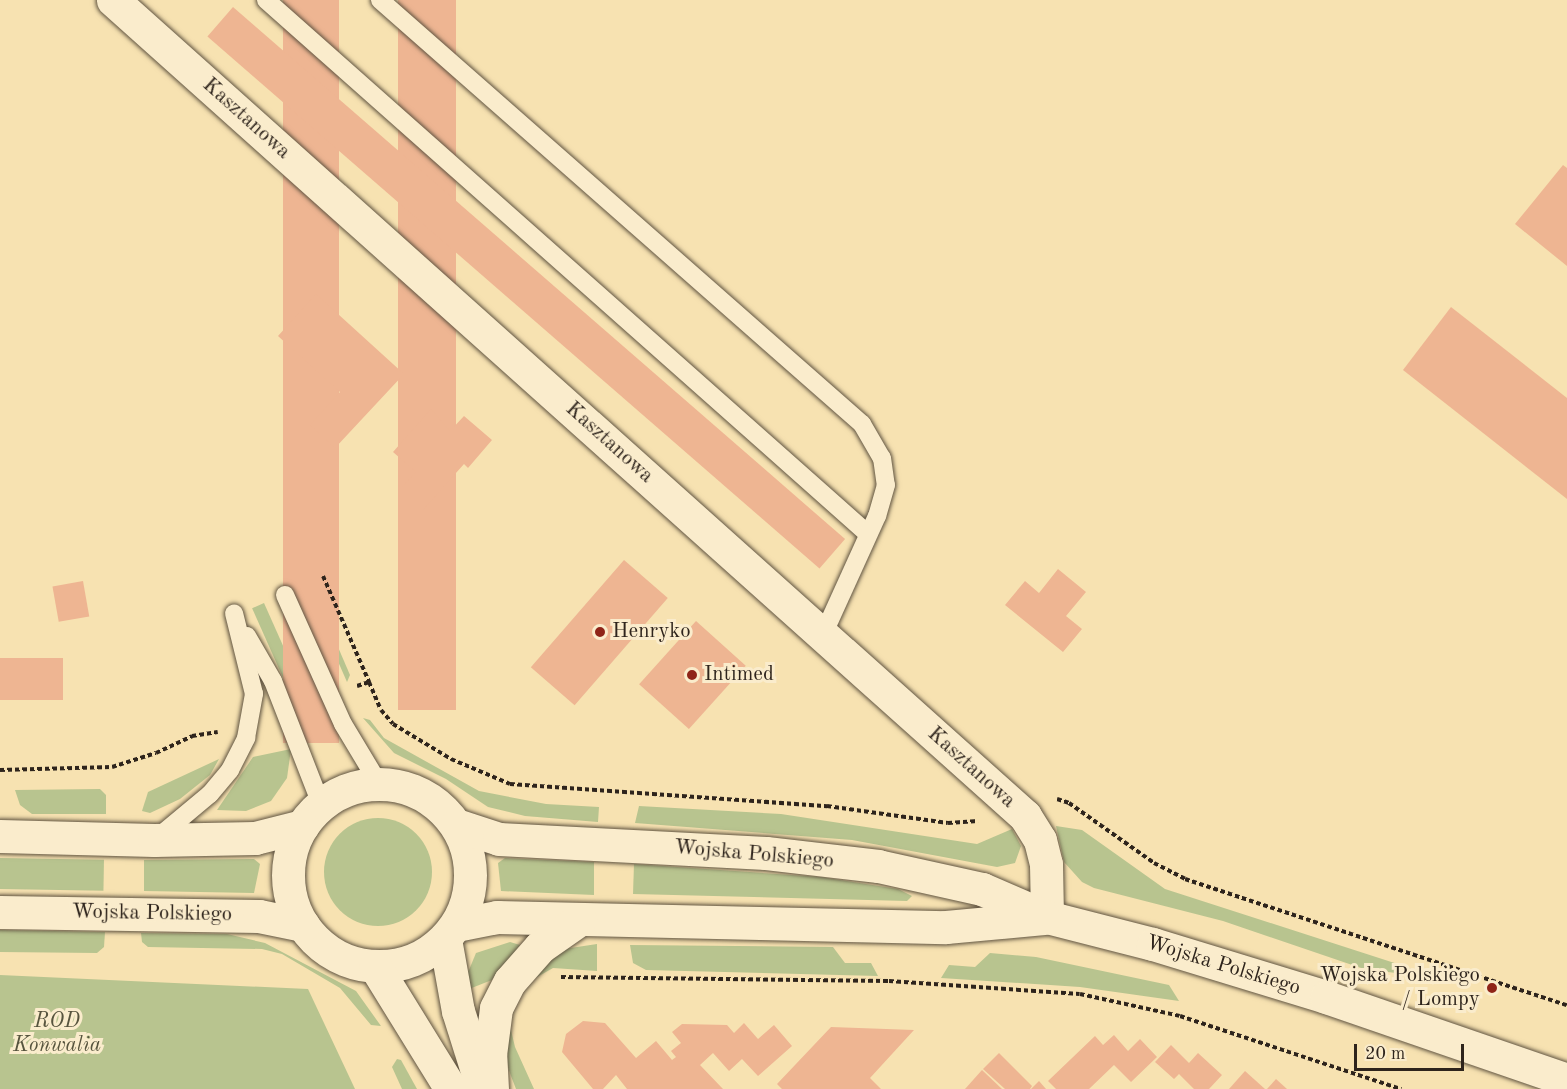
<!DOCTYPE html>
<html>
<head>
<meta charset="utf-8">
<style>
  body { margin:0 }
  #map { position:relative; width:1567px; height:1089px; overflow:hidden; background:#f7e2b1; font-family:"Old Standard TT",serif }
  div>[style] { position:absolute }
  [style*='--x'] { left:calc(var(--x)*1px); top:calc(var(--y)*1px); width:calc(var(--w)*1px); rotate:calc(var(--a)*1deg) }
  .green>* { inset:0; background:#b8c48f; transform-origin:0 0 }
  .round { border-radius:50% }
  .building>* { inset:0; background:#eeb592; transform-origin:0 0 }
  .path>* { height:4px; margin-top:-2px; transform-origin:0; background:repeating-linear-gradient(90deg,#2e241c 0 4.5px,transparent 0 7.5px) }
  .roads { filter:drop-shadow(0 0 2px #605441) drop-shadow(0 0 2px #605441) }
  .lane>* { height:18px; margin:-9px; padding:0 9px; transform-origin:9px; border-radius:9px; background:#faeccc }
  .street>* { height:33px; margin:-16.5px; padding:0 16.5px; transform-origin:16.5px; border-radius:16.5px; background:#faeccc }
  .secondary>* { height:33px; margin:-16.5px; padding:0 16.5px; transform-origin:16.5px; border-radius:16.5px; background:#faeccc }
  .secondary>.ring { margin:-16.5px; padding:0; box-sizing:content-box; background:none; border:33px solid #faeccc; border-radius:50% }
  .dots>* { width:16px; height:16px; translate:-50% -50%; box-sizing:border-box; border:3px solid #faeccc; border-radius:50% }
  span { translate:-50% -50%; white-space:nowrap; text-align:center; line-height:1.15; -webkit-text-stroke:6px #faeccc; paint-order:stroke }
  .street-label { font-size:21px; color:#2e241c }
  .poi-label { font-size:21px; color:#2e241c }
  .left { translate:0 -50%; text-align:left }
  .right { translate:-100% -50%; text-align:right }
  .park-label { font-size:21px; color:#57543e; font-style:italic }
  .scale { position:absolute; left:1354px; top:1044px; width:110px; height:27px; box-sizing:border-box; border:3px solid #2e241c; border-top:0; padding-left:8px; font-size:18px; line-height:21px; white-space:nowrap; color:#2e241c; -webkit-text-stroke:4px #faeccc; paint-order:stroke }
</style>
</head>
<body>
<div id="map">
  <div class="green">
    <i style="clip-path:polygon(310px 582px,350px 675px,347px 682px,304px 584px)"></i>
    <i style="left:264px;top:603px;width:107px;height:13px;rotate:66deg"></i>
    <i style="clip-path:polygon(363px 718px,370px 720px,384px 738px,479px 791px,546px 804px,599px 807px,598px 822px,525px 816px,488px 807px,446px 779px,394px 753px)"></i>
    <i style="clip-path:polygon(291px 749px,287px 778px,271px 801px,246px 811px,217px 810px,253px 757px)"></i>
    <i style="clip-path:polygon(219px 759px,210px 775px,180px 799px,150px 813px,142px 811px,148px 792px)"></i>
    <i style="clip-path:polygon(100px 789px,106px 795px,106px 814px,32px 814px,20px 805px,15px 790px)"></i>
    <i style="clip-path:polygon(639px 806px,781px 814px,977px 844px,1012px 829px,1021px 846px,1015px 863px,997px 867px,852px 840px,635px 823px)"></i>
    <i class="round" style="left:324px;top:818px;width:108px;height:108px"></i>
    <i style="clip-path:polygon(1056px 826px,1082px 830px,1165px 889px,1444px 979px,1364px 969px,1223px 921px,1094px 888px,1082px 882px,1064px 862px)"></i>
    <i style="left:0;top:858px;width:104px;height:31px;rotate:1deg"></i>
    <i style="clip-path:polygon(505px 858px,594px 862px,594px 895px,501px 891px,498px 863px)"></i>
    <i style="clip-path:polygon(254px 859px,260px 864px,254px 893px,144px 891px,144px 860px)"></i>
    <i style="clip-path:polygon(634px 864px,821px 877px,898px 889px,912px 896px,907px 901px,633px 894px)"></i>
    <i style="clip-path:polygon(0 930px,105px 932px,104px 947px,97px 953px,0 952px)"></i>
    <i style="clip-path:polygon(141px 933px,227px 934px,265px 943px,356px 991px,381px 1026px,371px 1025px,340px 988px,282px 954px,262px 949px,148px 947px,142px 942px)"></i>
    <i style="clip-path:polygon(510px 942px,520px 945px,492px 980px,469px 989px,462px 987px,476px 953px)"></i>
    <i style="clip-path:polygon(597px 944px,597px 971px,553px 968px,532px 980px,532px 974px,564px 949px)"></i>
    <i style="clip-path:polygon(630px 945px,833px 947px,845px 963px,871px 963px,878px 976px,646px 970px,633px 963px)"></i>
    <i style="clip-path:polygon(990px 953px,1036px 957px,1169px 985px,1179px 1001px,1080px 987px,941px 978px,949px 965px,975px 967px)"></i>
    <i style="clip-path:polygon(0 975px,308px 989px,355px 1089px,0 1089px)"></i>
    <i style="clip-path:polygon(510px 1026px,515px 1047px,534px 1089px,516px 1089px,511px 1076px,505px 1058px)"></i>
    <i style="clip-path:polygon(397px 1059px,401px 1060px,417px 1089px,402px 1089px,392px 1067px)"></i>
  </div>
  <div class="building">
    <i style="left:283px;top:0;width:56px;height:743px"></i>
    <i style="left:398px;top:0;width:58px;height:710px"></i>
    <i style="left:233px;top:7px;width:811px;height:39px;rotate:41deg"></i>
    <i style="clip-path:polygon(1563px 165px,1567px 168px,1567px 266px,1515px 224px)"></i>
    <i style="clip-path:polygon(316px 294px,404px 374px,335px 448px,310px 425px,340px 392px,278px 336px)"></i>
    <i style="clip-path:polygon(1451px 307px,1567px 398px,1567px 499px,1403px 370px)"></i>
    <i style="clip-path:polygon(431px 409px,450px 431px,464px 416px,492px 440px,468px 468px,464px 464px,423px 510px,401px 488px,416px 472px,393px 452px)"></i>
    <i style="left:624px;top:560px;width:58px;height:142px;rotate:41deg"></i>
    <i style="clip-path:polygon(1058px 569px,1086px 592px,1066px 616px,1082px 629px,1063px 652px,1005px 605px,1025px 581px,1039px 593px)"></i>
    <i style="left:83px;top:581px;width:36px;height:31px;rotate:80deg"></i>
    <i style="left:696px;top:621px;width:67px;height:85px;rotate:42deg"></i>
    <i style="left:63px;top:658px;width:42px;height:63px;rotate:90deg"></i>
    <i style="clip-path:polygon(583px 1021px,605px 1023px,636px 1058px,656px 1041px,672px 1060px,676px 1057px,671px 1051px,681px 1043px,672px 1032px,682px 1024px,727px 1025px,734px 1033px,744px 1023px,758px 1039px,774px 1025px,792px 1046px,758px 1076px,742px 1059px,729px 1071px,713px 1053px,700px 1065px,723px 1089px,627px 1089px,616px 1075px,603px 1089px,593px 1089px,562px 1052px,566px 1034px)"></i>
    <i style="clip-path:polygon(831px 1027px,914px 1030px,870px 1078px,881px 1089px,782px 1089px,777px 1084px)"></i>
    <i style="clip-path:polygon(1114px 1035px,1128px 1051px,1140px 1039px,1157px 1057px,1131px 1082px,1114px 1065px,1089px 1089px,1056px 1089px,1048px 1081px,1095px 1036px,1103px 1045px)"></i>
    <i style="clip-path:polygon(1171px 1045px,1189px 1063px,1198px 1053px,1222px 1075px,1209px 1089px,1194px 1089px,1179px 1074px,1174px 1079px,1155px 1062px)"></i>
    <i style="clip-path:polygon(999px 1053px,1032px 1086px,1030px 1089px,1005px 1089px,983px 1069px)"></i>
    <i style="clip-path:polygon(982px 1070px,1002px 1089px,965px 1089px)"></i>
    <i style="clip-path:polygon(1245px 1071px,1265px 1089px,1229px 1089px)"></i>
    <i style="clip-path:polygon(1276px 1079px,1287px 1089px,1267px 1089px)"></i>
    <i style="clip-path:polygon(1039px 1081px,1046px 1089px,1031px 1089px)"></i>
  </div>
  <div class="path">
    <i style="--x:323;--y:576;--w:116;--a:66.5"></i>
    <i style="--x:357;--y:686;--w:13;--a:-18"></i>
    <i style="--x:369;--y:682;--w:30;--a:67"></i>
    <i style="--x:381;--y:710;--w:18;--a:49"></i>
    <i style="--x:393;--y:724;--w:68;--a:31.1"></i>
    <i style="--x:451;--y:759;--w:64;--a:23"></i>
    <i style="--x:510;--y:784;--w:318;--a:4"></i>
    <i style="--x:827;--y:806;--w:122;--a:8"></i>
    <i style="--x:948;--y:823;--w:30;--a:-4"></i>
    <i style="--x:0;--y:770;--w:112;--a:-1.5"></i>
    <i style="--x:112;--y:767;--w:46;--a:-17.7"></i>
    <i style="--x:156;--y:753;--w:40;--a:-25"></i>
    <i style="--x:192;--y:736;--w:26;--a:-9"></i>
    <i style="--x:1057;--y:799;--w:13;--a:18"></i>
    <i style="--x:1069;--y:803;--w:104;--a:35.2"></i>
    <i style="--x:1154;--y:863;--w:35;--a:27"></i>
    <i style="--x:1185;--y:879;--w:402;--a:18.3"></i>
    <i style="--x:561;--y:977;--w:328;--a:0.7"></i>
    <i style="--x:889;--y:981;--w:191;--a:3.9"></i>
    <i style="--x:1080;--y:994;--w:102;--a:12.4"></i>
    <i style="--x:1180;--y:1016;--w:233;--a:18.3"></i>
  </div>
  <div class="roads">
    <div class="lane">
      <i style="--x:266;--y:0;--w:805;--a:41.57"></i>
      <i style="--x:380;--y:0;--w:642;--a:41.34"></i>
      <i style="--x:862;--y:424;--w:39;--a:60"></i>
      <i style="--x:882;--y:458;--w:27;--a:82"></i>
      <i style="--x:886;--y:485;--w:32;--a:106"></i>
      <i style="--x:877;--y:516;--w:131;--a:114.4"></i>
      <i style="--x:285;--y:595;--w:141;--a:65.8"></i>
      <i style="--x:343;--y:724;--w:70;--a:59"></i>
      <i style="--x:247;--y:636;--w:52;--a:60"></i>
      <i style="--x:273;--y:681;--w:132;--a:68.7"></i>
      <i style="--x:156;--y:839;--w:70;--a:-39.8"></i>
      <i style="--x:210;--y:794;--w:31;--a:-50"></i>
      <i style="--x:230;--y:770;--w:36;--a:-63"></i>
      <i style="--x:246;--y:738;--w:45;--a:-79.7"></i>
      <i style="--x:254;--y:694;--w:83;--a:-103.9"></i>
    </div>
    <div class="street">
      <i style="--x:113;--y:0;--w:1224;--a:41.82"></i>
      <i style="--x:1025;--y:816;--w:28;--a:58"></i>
      <i style="--x:1040;--y:840;--w:25;--a:76"></i>
      <i style="--x:1046;--y:864;--w:53;--a:88.9"></i>
    </div>
    <div class="secondary">
      <i class="ring" style="left:288px;top:784px;width:149px;height:149px"></i>
      <i style="--x:456;--y:825;--w:45;--a:18"></i>
      <i style="--x:499;--y:839;--w:267;--a:3"></i>
      <i style="--x:766;--y:853;--w:113;--a:6.6"></i>
      <i style="--x:878;--y:866;--w:107;--a:12.5"></i>
      <i style="--x:982;--y:889;--w:71;--a:23.3"></i>
      <i style="--x:1047;--y:917;--w:109;--a:14.3"></i>
      <i style="--x:1153;--y:944;--w:181;--a:17"></i>
      <i style="--x:1326;--y:997;--w:255;--a:19"></i>
      <i style="--x:0;--y:836;--w:154;--a:1.5"></i>
      <i style="--x:154;--y:840;--w:101;--a:-1.1"></i>
      <i style="--x:255;--y:838;--w:49;--a:-14.3"></i>
      <i style="--x:0;--y:912;--w:259;--a:0.9"></i>
      <i style="--x:259;--y:916;--w:45;--a:11.6"></i>
      <i style="--x:456;--y:925;--w:42;--a:-11"></i>
      <i style="--x:497;--y:917;--w:449;--a:1.3"></i>
      <i style="--x:946;--y:927;--w:98;--a:-5.2"></i>
      <i style="--x:445;--y:939;--w:73;--a:79.8"></i>
      <i style="--x:458;--y:1011;--w:80;--a:72.5"></i>
      <i style="--x:375;--y:966;--w:145;--a:58.3"></i>
      <i style="--x:492;--y:1089;--w:34;--a:-93"></i>
      <i style="--x:490;--y:1055;--w:47;--a:-82.7"></i>
      <i style="--x:496;--y:1008;--w:30;--a:-63"></i>
      <i style="--x:510;--y:981;--w:45;--a:-48.6"></i>
      <i style="--x:540;--y:947;--w:49;--a:-35"></i>
    </div>
  </div>
  <div class="dots">
    <i style="left:600px;top:632px;background:#8f2418"></i>
    <i style="left:692px;top:675px;background:#8f2418"></i>
    <i style="left:1492px;top:988px;background:#8f2418"></i>
  </div>
  <div class="street-label">
    <span style="left:246px;top:119px;rotate:42deg">Kasztanowa</span>
    <span style="left:609px;top:443px;rotate:42deg">Kasztanowa</span>
    <span style="left:971px;top:768px;rotate:42deg">Kasztanowa</span>
    <span style="left:754px;top:855px;rotate:5deg">Wojska Polskiego</span>
    <span style="left:152px;top:914px;rotate:1deg">Wojska Polskiego</span>
    <span style="left:1223px;top:966px;rotate:17deg">Wojska Polskiego</span>
  </div>
  <div class="poi-label">
    <span class="left" style="left:612px;top:632px">Henryko</span>
    <span class="left" style="left:704px;top:675px">Intimed</span>
    <span class="right" style="left:1480px;top:988px">Wojska Polskiego<br>/ Lompy</span>
  </div>
  <div class="park-label">
    <span style="left:57px;top:1034px">ROD<br>Konwalia</span>
  </div>
  <div class="scale">20 m</div>
</div>
</body>
</html>
